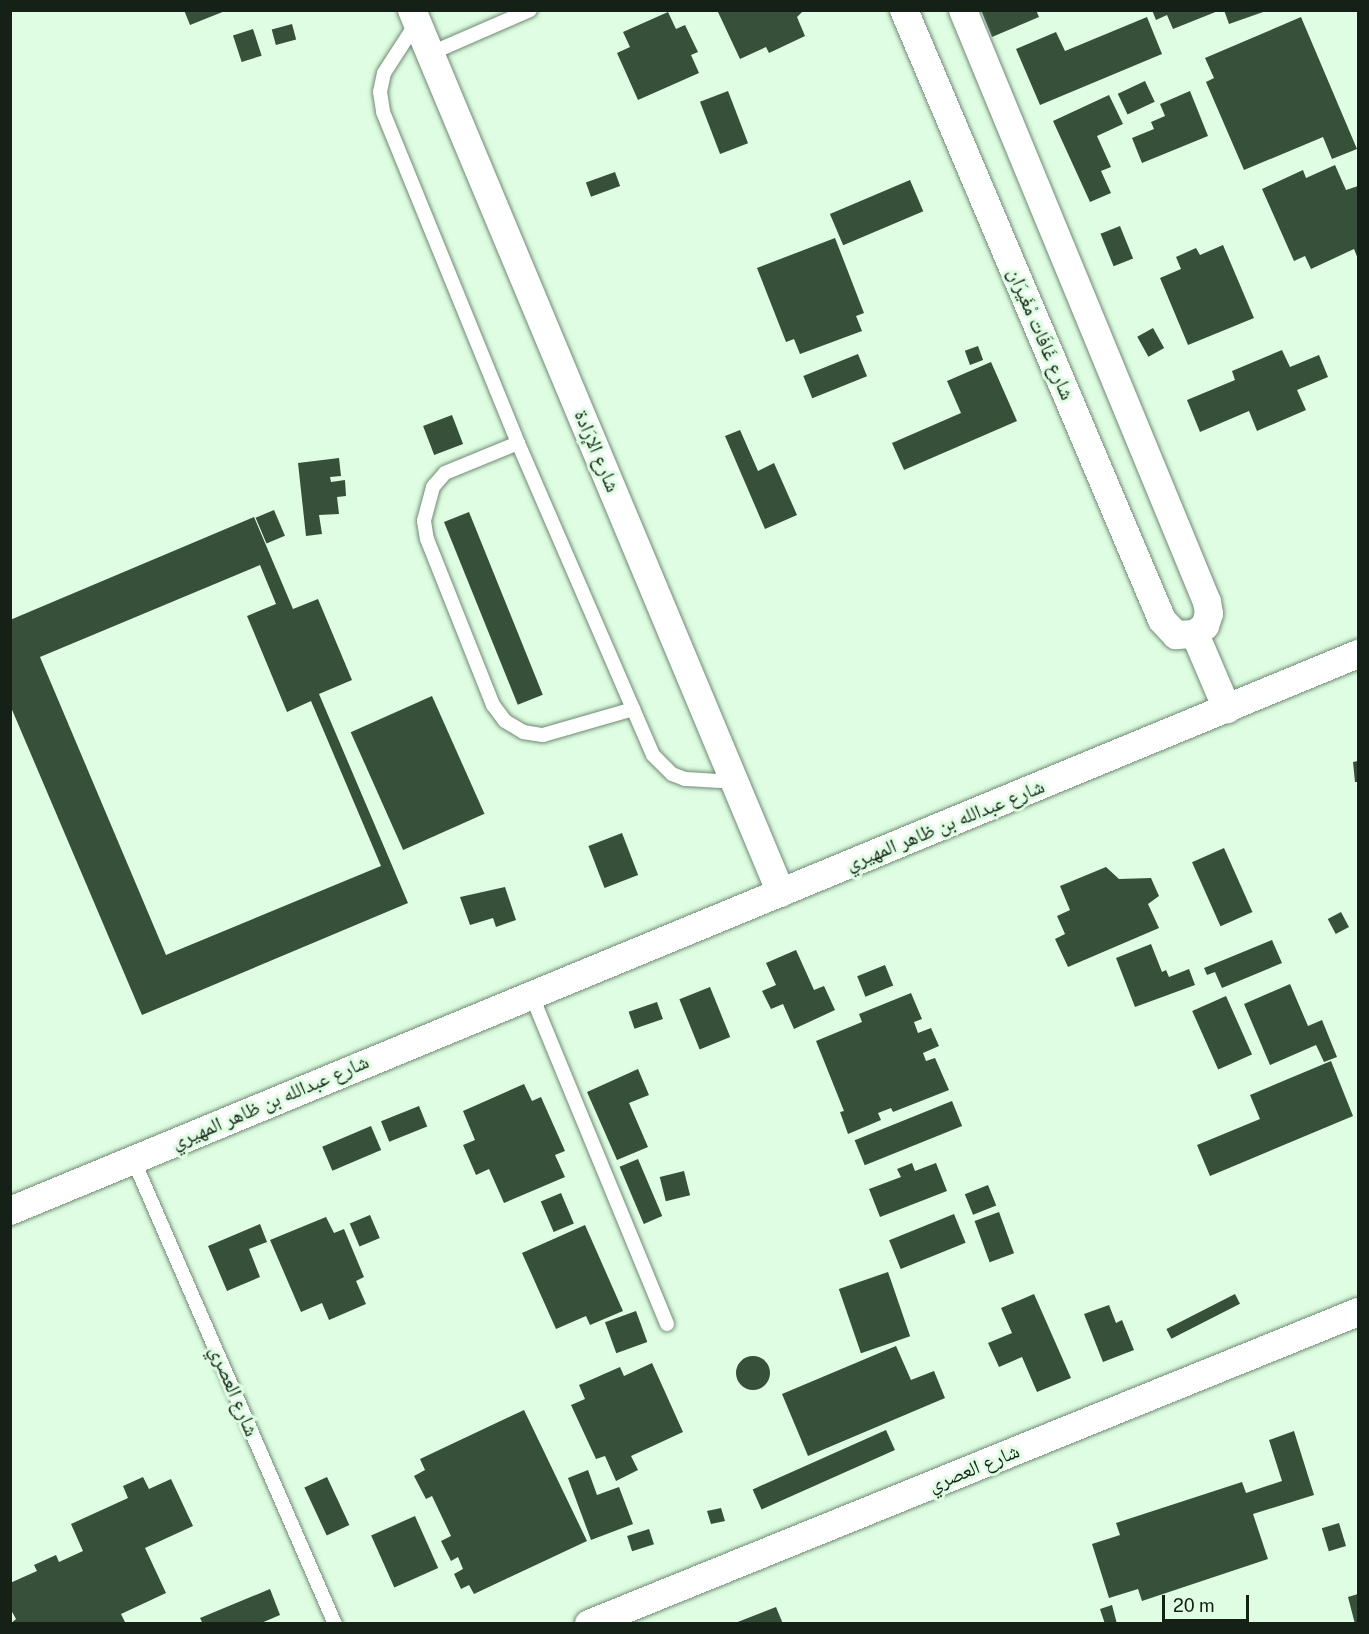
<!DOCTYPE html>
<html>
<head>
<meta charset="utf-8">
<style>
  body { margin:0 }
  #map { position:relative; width:1369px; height:1634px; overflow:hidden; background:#defde2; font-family:"Public Sans","Noto Naskh Arabic",sans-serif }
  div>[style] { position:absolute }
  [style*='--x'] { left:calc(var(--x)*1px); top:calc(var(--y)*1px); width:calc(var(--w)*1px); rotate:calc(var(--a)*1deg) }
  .building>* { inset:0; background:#36503a; transform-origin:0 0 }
  .round { border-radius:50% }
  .roads { filter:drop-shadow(0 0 2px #6f8b73) drop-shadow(0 0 2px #6f8b73) }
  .lane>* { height:14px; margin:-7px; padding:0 7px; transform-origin:7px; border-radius:7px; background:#fff }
  .street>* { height:28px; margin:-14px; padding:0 14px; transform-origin:14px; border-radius:14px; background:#fff }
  span { translate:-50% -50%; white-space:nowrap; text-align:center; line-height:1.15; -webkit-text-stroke:6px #defde2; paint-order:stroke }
  .street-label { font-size:20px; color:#152017 }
  .frame { position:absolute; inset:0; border:12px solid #152017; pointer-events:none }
  .scale { position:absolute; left:1162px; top:1595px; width:87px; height:27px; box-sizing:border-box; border:3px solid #152017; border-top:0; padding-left:8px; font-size:18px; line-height:21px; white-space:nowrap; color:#152017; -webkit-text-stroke:4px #defde2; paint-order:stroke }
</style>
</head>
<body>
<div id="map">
  <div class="building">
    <i style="clip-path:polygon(184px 10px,225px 10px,225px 11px,190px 25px)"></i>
    <i style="clip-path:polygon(804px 10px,797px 17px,805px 36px,769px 53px,766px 47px,740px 59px,718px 12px)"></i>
    <i style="clip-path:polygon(981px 10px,1036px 10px,1039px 17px,992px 37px)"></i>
    <i style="clip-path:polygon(1152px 10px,1218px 10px,1218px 11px,1173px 29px,1167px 15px,1156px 20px)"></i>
    <i style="clip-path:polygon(1224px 10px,1266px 10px,1266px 11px,1229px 24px)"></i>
    <i style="clip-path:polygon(668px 12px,676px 29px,685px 25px,698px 52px,691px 55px,699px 73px,638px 100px,617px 53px,630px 47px,623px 32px)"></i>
    <i style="clip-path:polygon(1147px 17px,1162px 54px,1040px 105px,1016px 49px,1056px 32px,1065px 51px)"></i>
    <i style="clip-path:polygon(1301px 17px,1357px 149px,1332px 159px,1323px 137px,1244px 170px,1206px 82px,1214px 78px,1205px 58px)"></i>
    <i style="left:292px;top:24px;width:16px;height:21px;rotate:75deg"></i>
    <i style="left:253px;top:29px;width:28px;height:21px;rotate:72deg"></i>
    <i style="left:1145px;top:81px;width:23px;height:30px;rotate:65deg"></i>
    <i style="left:728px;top:91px;width:56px;height:30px;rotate:69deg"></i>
    <i style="clip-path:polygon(1190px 91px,1208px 136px,1142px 163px,1132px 138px,1154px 129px,1151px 122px,1165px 116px,1160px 104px)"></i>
    <i style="clip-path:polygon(1109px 95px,1123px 124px,1097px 136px,1111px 167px,1101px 171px,1111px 193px,1090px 202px,1053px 121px)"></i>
    <i style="clip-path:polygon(1335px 165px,1346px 190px,1358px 186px,1358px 259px,1354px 249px,1311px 269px,1305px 256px,1294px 261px,1262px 189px,1303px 170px,1306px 178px)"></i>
    <i style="left:615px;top:172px;width:15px;height:31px;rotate:70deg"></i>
    <i style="left:910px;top:180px;width:34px;height:87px;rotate:67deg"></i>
    <i style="left:1120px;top:226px;width:35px;height:21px;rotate:68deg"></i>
    <i style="clip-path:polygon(835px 238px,864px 313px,856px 316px,862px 331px,800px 354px,794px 339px,786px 342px,757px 268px)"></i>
    <i style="clip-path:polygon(1223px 245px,1254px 318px,1188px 345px,1160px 278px,1181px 269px,1176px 257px,1196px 248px,1200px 255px)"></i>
    <i style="left:1153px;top:328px;width:23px;height:18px;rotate:61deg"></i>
    <i style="left:978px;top:346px;width:15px;height:14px;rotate:70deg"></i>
    <i style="clip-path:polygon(1282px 350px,1290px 367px,1319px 355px,1328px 377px,1297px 390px,1306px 410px,1257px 431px,1249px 411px,1200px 432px,1187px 400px,1235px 380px,1232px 371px)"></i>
    <i style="left:858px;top:354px;width:24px;height:59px;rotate:68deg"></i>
    <i style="clip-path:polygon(991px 362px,1017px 421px,904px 470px,892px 443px,961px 413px,947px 381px)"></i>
    <i style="left:452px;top:415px;width:31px;height:31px;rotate:69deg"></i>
    <i style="clip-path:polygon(740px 430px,758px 471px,774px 463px,797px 515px,765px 529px,725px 436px)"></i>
    <i style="clip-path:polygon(339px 458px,341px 476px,330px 477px,331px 482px,345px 480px,346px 496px,337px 497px,339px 514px,319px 515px,322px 534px,306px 536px,298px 463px)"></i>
    <i style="left:274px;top:510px;width:28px;height:20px;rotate:67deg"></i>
    <i style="left:469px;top:512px;width:197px;height:27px;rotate:68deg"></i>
    <i style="clip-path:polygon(evenodd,254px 517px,293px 609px,318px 599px,352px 680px,319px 694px,408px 903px,142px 1015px,10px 705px,10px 620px,254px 517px,260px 565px,276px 604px,247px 616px,287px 712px,311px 701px,381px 866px,166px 955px,40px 657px,260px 565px)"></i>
    <i style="left:432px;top:696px;width:129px;height:89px;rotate:66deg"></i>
    <i style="clip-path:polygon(1358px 761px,1358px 782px,1355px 782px,1353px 762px)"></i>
    <i style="left:622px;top:833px;width:45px;height:36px;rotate:69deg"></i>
    <i style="left:1224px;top:848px;width:70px;height:35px;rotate:66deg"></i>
    <i style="clip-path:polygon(1106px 867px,1119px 879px,1151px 878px,1159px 896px,1148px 904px,1159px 928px,1068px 967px,1055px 939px,1065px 934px,1057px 916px,1070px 910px,1060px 886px)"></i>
    <i style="clip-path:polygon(505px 887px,516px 920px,496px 927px,493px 918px,470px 925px,460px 897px)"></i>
    <i style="left:1341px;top:912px;width:17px;height:15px;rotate:62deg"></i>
    <i style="clip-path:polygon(1272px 940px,1282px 963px,1222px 988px,1215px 972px,1207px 975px,1204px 968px)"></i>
    <i style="clip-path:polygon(1151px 944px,1162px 972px,1166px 970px,1169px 977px,1189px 969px,1195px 985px,1135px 1007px,1116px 958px)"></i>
    <i style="clip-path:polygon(796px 950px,814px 990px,824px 986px,835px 1010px,794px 1029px,783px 1004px,771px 1009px,762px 991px,776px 985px,766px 963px)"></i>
    <i style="left:885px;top:965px;width:22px;height:30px;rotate:68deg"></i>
    <i style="clip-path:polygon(1290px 984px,1308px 1026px,1322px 1020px,1337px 1057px,1324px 1062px,1316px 1045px,1270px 1065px,1244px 1004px)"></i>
    <i style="left:710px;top:987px;width:54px;height:33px;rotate:68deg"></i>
    <i style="clip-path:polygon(911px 993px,922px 1019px,914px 1022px,918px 1033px,931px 1028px,939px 1046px,923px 1053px,926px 1061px,935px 1058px,949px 1090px,893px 1112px,891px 1108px,878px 1113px,881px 1120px,848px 1134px,840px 1112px,844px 1111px,816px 1041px,862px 1022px,859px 1014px)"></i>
    <i style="left:1226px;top:996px;width:64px;height:37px;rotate:66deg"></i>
    <i style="left:657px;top:1002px;width:18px;height:30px;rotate:71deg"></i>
    <i style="clip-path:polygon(1331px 1061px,1353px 1116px,1210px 1176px,1197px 1145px,1260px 1119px,1250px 1095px)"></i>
    <i style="clip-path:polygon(638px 1069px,649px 1095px,629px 1103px,648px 1147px,617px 1160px,587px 1092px)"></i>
    <i style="clip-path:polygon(524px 1084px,532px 1101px,541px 1097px,565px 1151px,555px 1155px,565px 1177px,504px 1203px,489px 1169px,476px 1175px,463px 1145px,475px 1140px,463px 1111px)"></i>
    <i style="left:952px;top:1101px;width:27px;height:105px;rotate:68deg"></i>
    <i style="left:419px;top:1106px;width:22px;height:41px;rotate:68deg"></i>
    <i style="left:371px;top:1126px;width:26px;height:53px;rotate:67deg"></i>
    <i style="left:638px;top:1159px;width:62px;height:20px;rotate:67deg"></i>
    <i style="clip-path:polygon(912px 1163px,915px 1171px,936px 1163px,947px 1191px,880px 1217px,869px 1189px,901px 1177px,897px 1169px)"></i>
    <i style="left:684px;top:1171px;width:25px;height:25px;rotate:76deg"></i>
    <i style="left:988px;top:1185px;width:22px;height:25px;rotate:68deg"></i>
    <i style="left:561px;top:1193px;width:33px;height:22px;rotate:67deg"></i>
    <i style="left:999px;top:1212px;width:44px;height:26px;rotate:70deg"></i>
    <i style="left:954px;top:1214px;width:31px;height:70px;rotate:68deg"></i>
    <i style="left:370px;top:1215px;width:25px;height:22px;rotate:67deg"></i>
    <i style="clip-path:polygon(326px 1217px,334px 1233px,344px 1229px,364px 1277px,356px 1281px,366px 1304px,329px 1320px,322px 1303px,301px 1312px,270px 1240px)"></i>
    <i style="clip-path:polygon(260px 1224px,267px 1242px,249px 1249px,260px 1277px,227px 1291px,208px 1246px)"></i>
    <i style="clip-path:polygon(585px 1225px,623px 1311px,590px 1325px,586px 1316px,556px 1329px,522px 1253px)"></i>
    <i style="left:888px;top:1272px;width:68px;height:52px;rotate:71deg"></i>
    <i style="clip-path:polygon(1034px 1294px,1071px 1378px,1037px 1392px,1022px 1357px,999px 1367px,988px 1343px,1012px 1333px,1001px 1308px)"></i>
    <i style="left:1235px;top:1294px;width:11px;height:77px;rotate:63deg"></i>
    <i style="clip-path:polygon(1109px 1305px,1116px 1323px,1122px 1320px,1134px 1350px,1103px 1362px,1084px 1314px)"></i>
    <i style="left:636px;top:1311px;width:33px;height:33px;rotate:70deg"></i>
    <i style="clip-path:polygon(896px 1346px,911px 1380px,934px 1371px,945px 1398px,808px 1456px,782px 1394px)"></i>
    <i class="round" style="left:736px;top:1356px;width:34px;height:34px"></i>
    <i style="clip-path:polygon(652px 1363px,683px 1432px,631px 1456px,638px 1470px,616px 1481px,605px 1456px,596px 1459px,571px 1405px,585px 1399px,579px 1385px,620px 1367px,624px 1376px)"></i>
    <i style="clip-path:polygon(524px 1410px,587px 1541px,474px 1594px,469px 1585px,461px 1589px,454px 1574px,463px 1569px,458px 1557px,451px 1561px,441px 1541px,451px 1536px,432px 1496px,426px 1499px,414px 1476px,425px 1470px,420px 1459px)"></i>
    <i style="left:886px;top:1430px;width:22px;height:146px;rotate:66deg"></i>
    <i style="clip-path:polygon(1294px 1431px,1314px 1495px,1253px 1514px,1268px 1559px,1142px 1601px,1138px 1589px,1109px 1598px,1092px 1544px,1120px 1535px,1116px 1523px,1242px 1482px,1246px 1493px,1282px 1481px,1269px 1440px)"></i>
    <i style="clip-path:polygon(588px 1470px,597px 1495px,619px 1487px,633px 1524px,591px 1540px,568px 1478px)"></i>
    <i style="clip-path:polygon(143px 1477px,149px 1489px,171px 1479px,193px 1526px,145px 1548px,166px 1593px,121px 1614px,126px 1624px,10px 1624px,16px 1619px,10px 1608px,10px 1583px,37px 1571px,34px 1565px,56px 1555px,59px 1562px,83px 1551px,71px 1524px,128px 1498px,123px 1486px)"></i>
    <i style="left:327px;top:1477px;width:53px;height:25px;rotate:65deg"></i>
    <i style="clip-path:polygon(721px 1508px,725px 1521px,711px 1524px,707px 1511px)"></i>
    <i style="left:415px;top:1516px;width:57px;height:48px;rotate:66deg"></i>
    <i style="left:1339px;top:1523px;width:24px;height:18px;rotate:73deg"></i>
    <i style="left:649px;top:1529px;width:16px;height:23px;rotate:72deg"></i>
    <i style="clip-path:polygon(270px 1589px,280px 1615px,259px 1624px,203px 1624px,200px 1618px)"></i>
    <i style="clip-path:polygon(1358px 1594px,1358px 1624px,1355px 1624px,1348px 1597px)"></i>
    <i style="clip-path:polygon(1112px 1605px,1117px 1624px,1105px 1624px,1100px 1609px)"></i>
    <i style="clip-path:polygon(776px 1607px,783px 1624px,735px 1624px,735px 1623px)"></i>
  </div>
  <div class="roads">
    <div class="lane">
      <i style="--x:417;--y:22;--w:61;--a:122.9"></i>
      <i style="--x:384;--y:73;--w:19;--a:102"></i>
      <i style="--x:380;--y:92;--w:20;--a:81"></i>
      <i style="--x:383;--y:112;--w:357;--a:67.8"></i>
      <i style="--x:518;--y:443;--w:340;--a:66.6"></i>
      <i style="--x:653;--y:755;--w:27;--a:45"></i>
      <i style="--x:672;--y:774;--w:14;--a:21"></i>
      <i style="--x:685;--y:779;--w:50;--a:3.4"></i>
      <i style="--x:429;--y:54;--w:110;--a:-23.5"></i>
      <i style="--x:518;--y:443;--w:79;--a:157.7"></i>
      <i style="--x:445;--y:473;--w:18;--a:131"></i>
      <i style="--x:433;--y:487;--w:35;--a:105"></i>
      <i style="--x:424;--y:521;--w:18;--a:81"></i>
      <i style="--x:427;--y:539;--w:179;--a:68.3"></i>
      <i style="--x:493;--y:705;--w:20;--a:53"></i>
      <i style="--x:505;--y:721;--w:21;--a:31"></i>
      <i style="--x:523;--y:732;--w:20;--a:9"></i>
      <i style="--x:543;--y:735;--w:94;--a:-16.1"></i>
      <i style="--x:531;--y:994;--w:357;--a:67.6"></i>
      <i style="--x:133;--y:1159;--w:507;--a:66.52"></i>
    </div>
    <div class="street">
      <i style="--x:412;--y:10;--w:957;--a:67.32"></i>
      <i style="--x:904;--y:10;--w:662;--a:67.07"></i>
      <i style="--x:1162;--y:620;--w:21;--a:47"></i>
      <i style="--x:1176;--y:635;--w:19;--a:-3"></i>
      <i style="--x:1195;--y:634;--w:13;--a:-39"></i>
      <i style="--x:1205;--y:626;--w:13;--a:-72"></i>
      <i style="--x:1209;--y:614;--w:12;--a:-99"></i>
      <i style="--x:1207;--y:602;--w:640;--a:-112.4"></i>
      <i style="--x:1195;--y:634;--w:82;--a:66.9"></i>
      <i style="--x:10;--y:1211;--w:1459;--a:-22.45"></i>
      <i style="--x:589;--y:1624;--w:830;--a:-22.08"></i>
    </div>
  </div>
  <div class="street-label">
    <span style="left:1041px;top:334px;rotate:67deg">شارع غَافَات مْغَيرَان</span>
    <span style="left:597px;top:451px;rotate:67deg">شارع الإرَادة</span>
    <span style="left:945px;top:825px;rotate:-22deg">شارع عبدالله بن ظاهر المهيري</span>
    <span style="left:270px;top:1102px;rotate:-23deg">شارع عبدالله بن ظاهر المهيري</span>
    <span style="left:234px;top:1391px;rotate:67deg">شارع العصري</span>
    <span style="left:974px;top:1468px;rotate:-22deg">شارع العصري</span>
  </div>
  <div class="frame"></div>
  <div class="scale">20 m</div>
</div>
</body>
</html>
